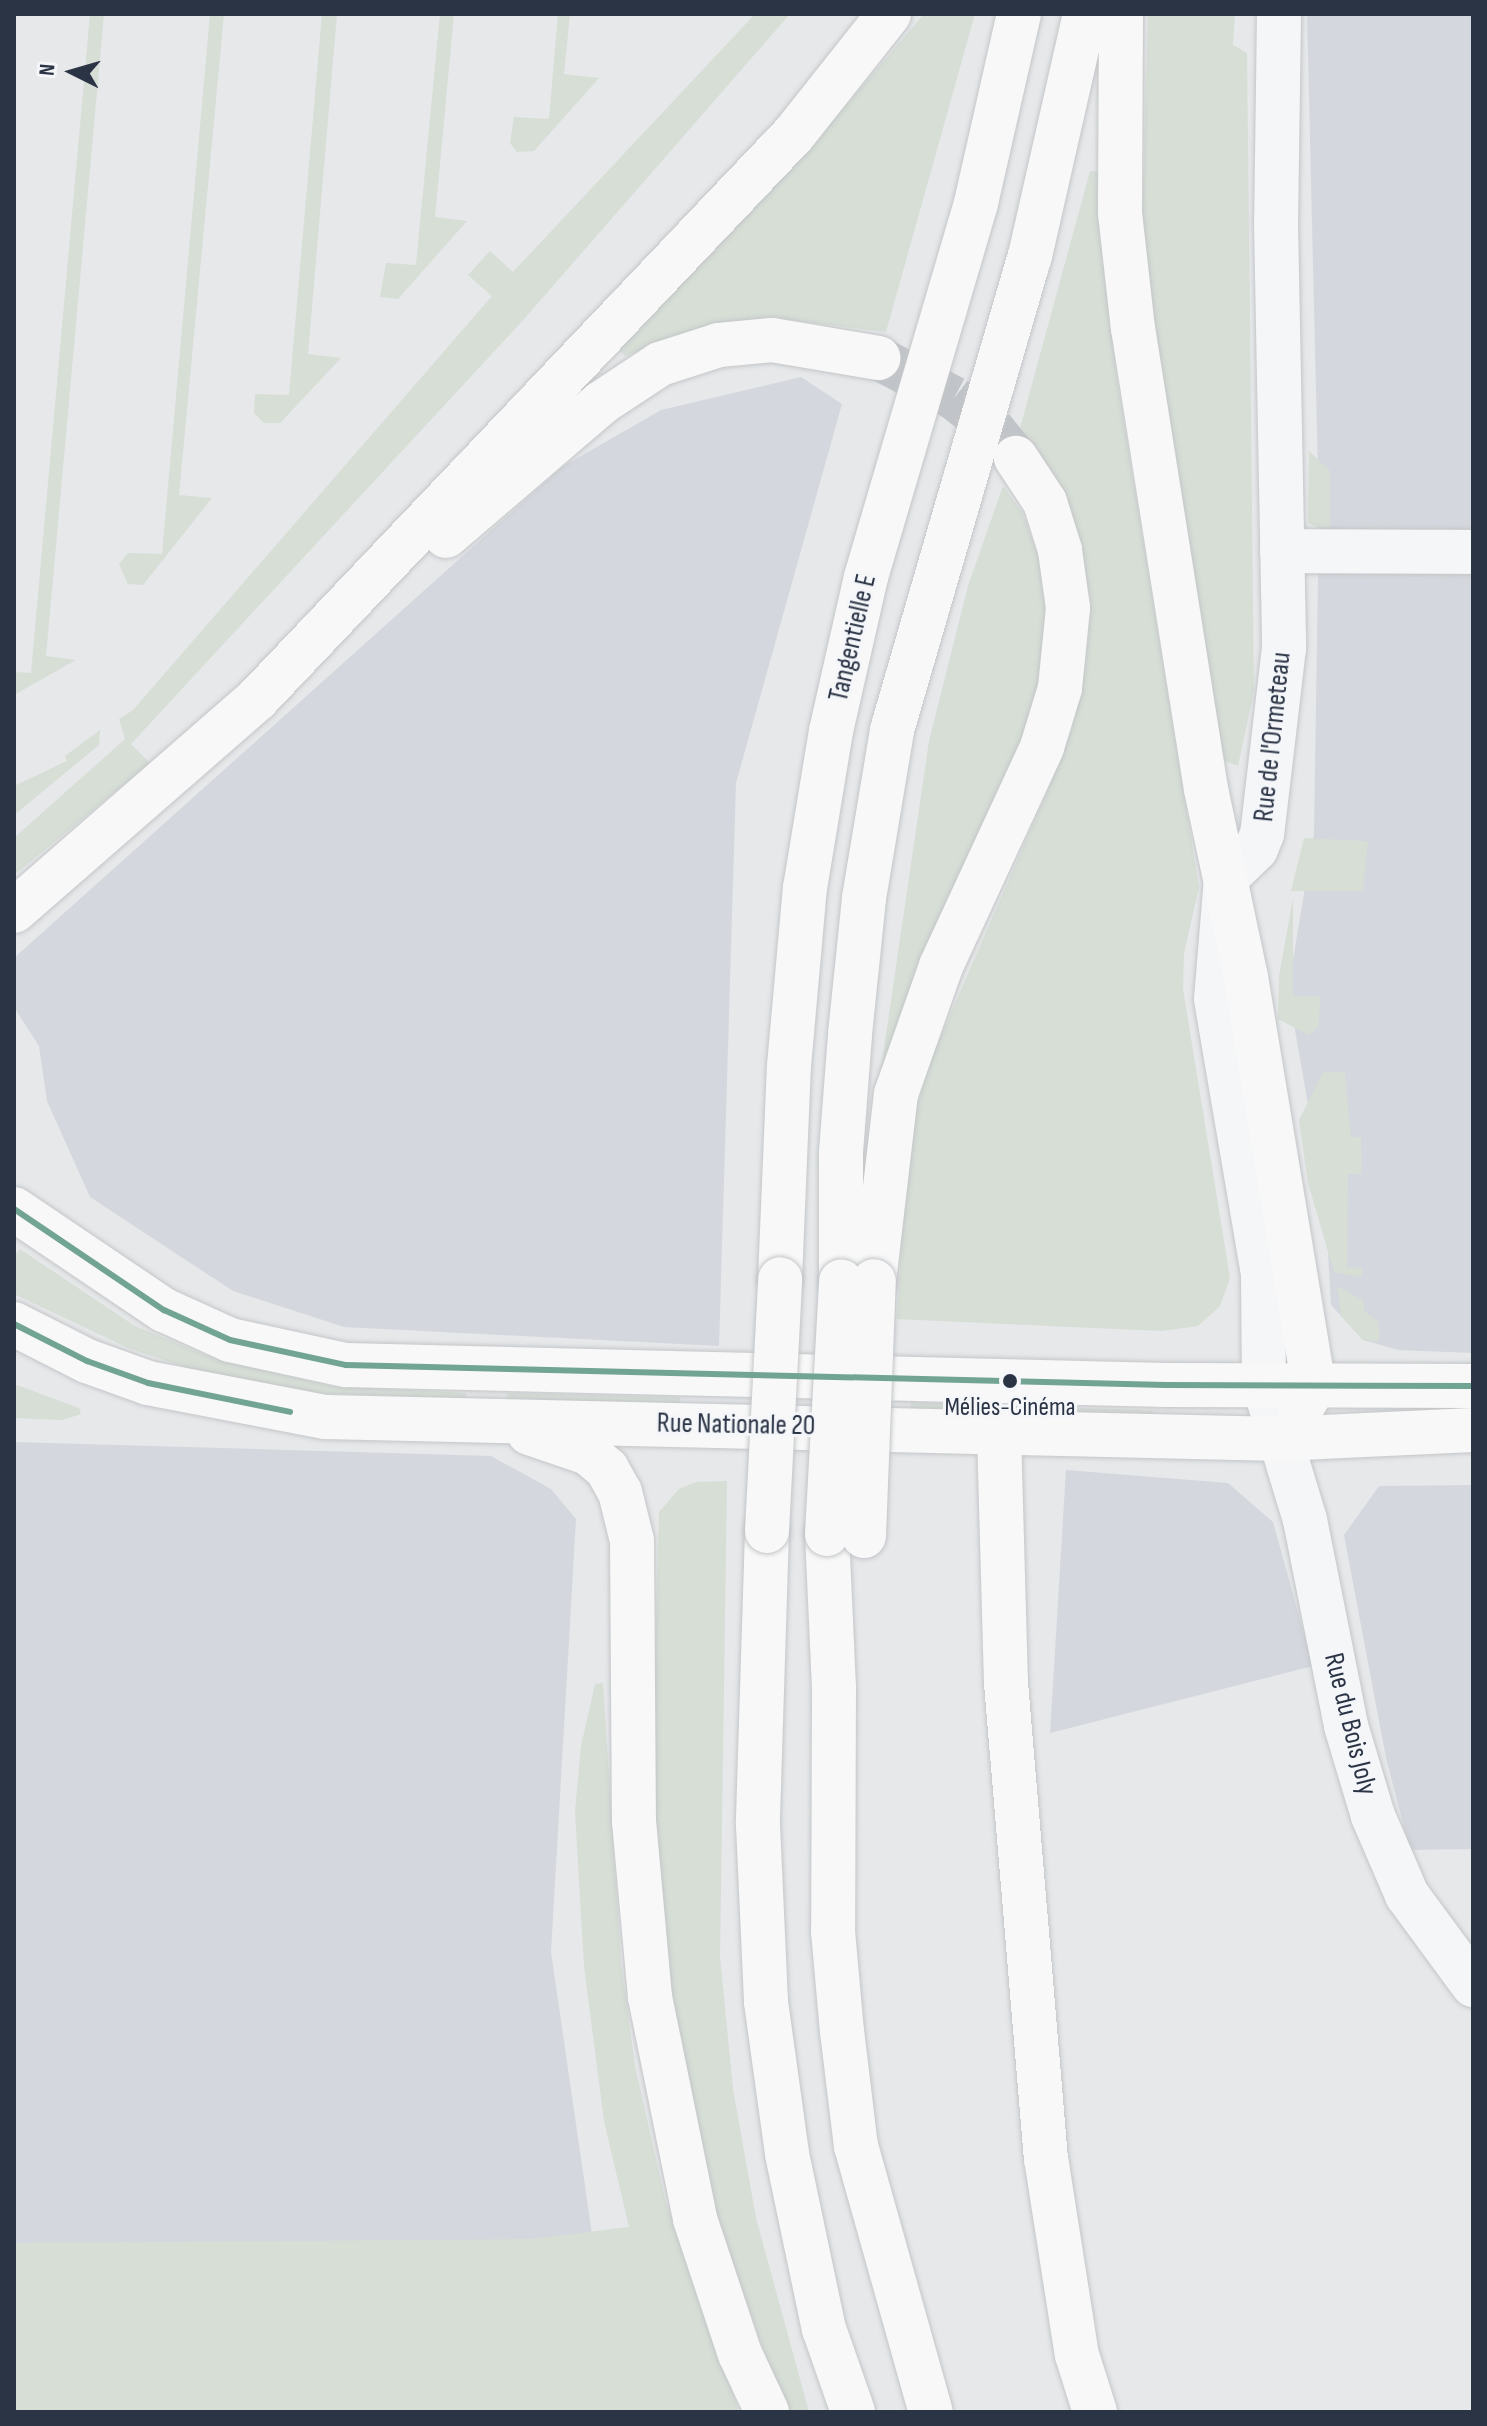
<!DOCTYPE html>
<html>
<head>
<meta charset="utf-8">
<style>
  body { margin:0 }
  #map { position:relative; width:1487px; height:2426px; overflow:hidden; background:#e6e8ea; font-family:"Sofia Sans Condensed",sans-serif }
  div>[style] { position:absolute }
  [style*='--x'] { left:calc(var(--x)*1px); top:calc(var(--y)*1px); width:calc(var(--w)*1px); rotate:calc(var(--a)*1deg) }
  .built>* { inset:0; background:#d4d7dd }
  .green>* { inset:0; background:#d6ded6; transform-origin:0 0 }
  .major-tunnel>* { height:44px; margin-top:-22px; transform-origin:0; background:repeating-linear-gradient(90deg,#c1c4c9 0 44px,transparent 0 66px) }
  .roads { filter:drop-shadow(0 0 2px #c4c6c8) drop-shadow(0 0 2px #c4c6c8) }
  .minor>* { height:44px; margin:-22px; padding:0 22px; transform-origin:22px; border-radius:22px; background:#f5f6f7 }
  .major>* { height:44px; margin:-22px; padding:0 22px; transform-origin:22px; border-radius:22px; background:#f8f8f8 }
  .bridges { filter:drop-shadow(0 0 2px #c2c5c8) drop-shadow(0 0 2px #c2c5c8) }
  .major-bridge>* { height:44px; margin:-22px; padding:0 22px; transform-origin:22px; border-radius:22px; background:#f8f8f8 }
  .bus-1>* { height:6px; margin:-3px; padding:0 3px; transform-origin:3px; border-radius:3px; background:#72a494 }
  .dots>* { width:22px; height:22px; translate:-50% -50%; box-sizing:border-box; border:4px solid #f4f6f9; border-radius:50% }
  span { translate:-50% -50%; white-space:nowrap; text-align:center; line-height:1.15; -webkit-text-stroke:6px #f4f6f9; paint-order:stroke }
  .bus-label { font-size:26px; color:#2b3445 }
  .street-label { font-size:28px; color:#2b3445 }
  .frame { position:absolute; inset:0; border:16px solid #2b3445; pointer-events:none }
  .north { position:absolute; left:32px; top:32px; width:80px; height:80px; -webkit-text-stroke:6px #f4f6f9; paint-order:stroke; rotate:275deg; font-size:22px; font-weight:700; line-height:32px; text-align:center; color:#2b3445 }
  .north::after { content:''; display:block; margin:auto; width:28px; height:36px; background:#2b3445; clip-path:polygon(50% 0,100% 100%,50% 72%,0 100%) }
</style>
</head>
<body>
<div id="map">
  <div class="built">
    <i style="clip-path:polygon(1307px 14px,1473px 14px,1473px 1353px,1398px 1350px,1363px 1340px,1331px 1305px,1325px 1201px,1288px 990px,1314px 833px,1319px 515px)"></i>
    <i style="clip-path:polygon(801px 377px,842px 404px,736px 783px,719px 1346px,344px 1327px,233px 1291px,90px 1197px,47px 1101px,39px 1046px,14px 1007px,14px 958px,562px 467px,661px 410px)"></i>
    <i style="clip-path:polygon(14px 1442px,491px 1456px,551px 1489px,576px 1519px,551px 1952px,593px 2241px,14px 2243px)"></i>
    <i style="clip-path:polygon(1066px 1470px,1228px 1483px,1273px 1522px,1313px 1666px,1050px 1733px)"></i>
    <i style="clip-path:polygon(1473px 1485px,1473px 1849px,1410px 1850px,1386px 1758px,1344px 1535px,1379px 1486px)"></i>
  </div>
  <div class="green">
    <i style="clip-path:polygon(90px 14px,104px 14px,46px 656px,76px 660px,14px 695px,14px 672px,31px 673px)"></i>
    <i style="clip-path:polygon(210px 14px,224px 14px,179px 495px,212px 498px,143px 585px,128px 584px,119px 564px,128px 553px,162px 554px)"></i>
    <i style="clip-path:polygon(322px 14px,337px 14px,308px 354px,341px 358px,280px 423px,264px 423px,254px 413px,255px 394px,289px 395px)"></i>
    <i style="clip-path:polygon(440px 14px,454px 14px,435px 217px,467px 221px,398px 299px,380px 297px,386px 263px,416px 265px)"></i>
    <i style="clip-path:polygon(558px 14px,570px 14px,564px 74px,599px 78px,534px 151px,517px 152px,510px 143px,514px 117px,549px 119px)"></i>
    <i style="clip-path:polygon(755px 14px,790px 14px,525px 318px,131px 744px,150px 763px,14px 875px,14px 838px,125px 739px,119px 719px,133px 710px,492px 296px,468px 275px,490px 251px,513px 272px)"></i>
    <i style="clip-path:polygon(924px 14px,975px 14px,886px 332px,781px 319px,710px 327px,625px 356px,614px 345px,835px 118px)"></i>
    <i style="clip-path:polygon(1148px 14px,1235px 14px,1233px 45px,1247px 53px,1254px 691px,1238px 766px,1222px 760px,1159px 390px,1142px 222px)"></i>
    <i style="clip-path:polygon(1090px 171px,1100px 172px,1116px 372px,1199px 887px,1184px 953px,1183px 989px,1230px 1278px,1220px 1306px,1198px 1326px,1162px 1331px,897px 1319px,907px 1144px,928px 1066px,1047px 792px,1072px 729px,1086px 664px,1091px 604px,1081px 555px,1042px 459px,1019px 432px)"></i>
    <i style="clip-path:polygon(1309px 451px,1330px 471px,1330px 533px,1308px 523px)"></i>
    <i style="clip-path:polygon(1003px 486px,1022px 512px,1041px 562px,1047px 618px,1042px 680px,1012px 769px,880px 1076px,929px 741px,968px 586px)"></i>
    <i style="clip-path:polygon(100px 730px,99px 745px,14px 815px,14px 786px,67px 761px,65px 756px)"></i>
    <i style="clip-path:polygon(1304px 838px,1368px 841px,1363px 891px,1291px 891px)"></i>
    <i style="clip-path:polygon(1293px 898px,1293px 996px,1320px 996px,1319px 1027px,1309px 1035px,1278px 1019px,1279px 976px)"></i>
    <i style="clip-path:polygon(1323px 1072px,1345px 1072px,1351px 1137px,1361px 1137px,1362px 1174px,1348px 1174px,1347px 1268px,1362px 1267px,1362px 1278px,1334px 1272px,1308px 1183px,1299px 1120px)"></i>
    <i style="clip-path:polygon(20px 1249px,135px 1326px,215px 1359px,331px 1386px,466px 1393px,466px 1398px,310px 1393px,212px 1376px,128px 1348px,14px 1294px,14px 1257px)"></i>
    <i style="clip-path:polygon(1337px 1286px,1363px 1300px,1365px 1312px,1379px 1322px,1379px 1342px,1363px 1340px,1341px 1316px)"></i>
    <i style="clip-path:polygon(14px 1384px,79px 1408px,81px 1414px,62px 1420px,14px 1418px)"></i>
    <i style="clip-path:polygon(507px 1393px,680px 1397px,680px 1404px,507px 1399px)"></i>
    <i style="left:911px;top:1402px;width:242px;height:7px;rotate:2deg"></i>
    <i style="clip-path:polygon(727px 1481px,720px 1956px,733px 2089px,756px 2218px,809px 2412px,786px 2412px,719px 2226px,688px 2099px,650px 1850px,659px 1512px,679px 1489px,696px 1482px)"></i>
    <i style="clip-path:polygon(603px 1683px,621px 1963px,635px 2066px,665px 2199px,739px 2412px,14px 2412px,14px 2243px,531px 2239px,629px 2227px,604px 2121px,584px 1966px,575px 1811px,581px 1746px,595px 1684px)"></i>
  </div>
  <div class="major-tunnel">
    <i style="--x:878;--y:358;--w:86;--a:27.8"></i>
    <i style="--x:954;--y:398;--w:48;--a:38.3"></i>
    <i style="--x:992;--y:428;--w:38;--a:51"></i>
  </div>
  <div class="roads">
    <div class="minor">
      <i style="--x:1279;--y:14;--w:208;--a:90.8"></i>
      <i style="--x:1276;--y:222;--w:426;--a:88.9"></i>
      <i style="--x:1284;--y:648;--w:187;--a:96.7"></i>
      <i style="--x:1262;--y:834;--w:16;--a:112"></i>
      <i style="--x:1256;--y:849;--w:42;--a:136"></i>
      <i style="--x:1226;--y:878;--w:121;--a:94.7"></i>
      <i style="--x:1216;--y:999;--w:280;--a:80.3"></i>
      <i style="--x:1263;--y:1275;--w:110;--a:89.5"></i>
      <i style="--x:1264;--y:1385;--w:141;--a:73.1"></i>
      <i style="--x:1305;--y:1520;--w:210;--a:78.7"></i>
      <i style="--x:1346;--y:1726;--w:94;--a:73.3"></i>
      <i style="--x:1373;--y:1816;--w:86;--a:66.7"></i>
      <i style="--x:1407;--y:1895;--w:112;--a:53.7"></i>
      <i style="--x:1282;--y:551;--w:191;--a:0.3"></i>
    </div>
    <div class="major">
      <i style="--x:1121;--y:14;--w:199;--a:90.3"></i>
      <i style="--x:1120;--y:213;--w:116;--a:83.6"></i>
      <i style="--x:1133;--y:328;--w:467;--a:81"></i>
      <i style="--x:1206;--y:789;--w:192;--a:78"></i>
      <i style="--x:1246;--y:977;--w:416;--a:80.6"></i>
      <i style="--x:1314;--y:1387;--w:27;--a:121"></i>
      <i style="--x:446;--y:536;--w:204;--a:-40.6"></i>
      <i style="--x:601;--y:403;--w:71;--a:-33.5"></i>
      <i style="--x:660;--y:364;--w:62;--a:-17.9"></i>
      <i style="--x:719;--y:345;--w:53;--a:-5.4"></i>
      <i style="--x:772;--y:340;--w:108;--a:9.6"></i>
      <i style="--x:14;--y:911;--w:324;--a:-41.1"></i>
      <i style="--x:258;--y:698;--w:778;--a:-46.46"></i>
      <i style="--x:794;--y:134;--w:153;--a:-51.6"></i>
      <i style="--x:14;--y:1209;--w:181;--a:34"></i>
      <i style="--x:164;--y:1310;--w:72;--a:24.4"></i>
      <i style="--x:230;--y:1340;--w:119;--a:12.2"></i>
      <i style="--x:346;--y:1365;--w:820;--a:1.4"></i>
      <i style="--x:1166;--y:1385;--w:307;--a:0.2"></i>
      <i style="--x:780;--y:1279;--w:213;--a:-87.6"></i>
      <i style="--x:789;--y:1066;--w:179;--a:-84.9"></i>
      <i style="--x:805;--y:888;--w:159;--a:-80.6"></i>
      <i style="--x:831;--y:731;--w:158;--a:-77.2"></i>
      <i style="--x:866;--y:577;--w:390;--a:-73.6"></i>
      <i style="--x:976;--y:203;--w:194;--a:-77.2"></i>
      <i style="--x:841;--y:1281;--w:129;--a:-90"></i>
      <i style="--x:841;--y:1152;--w:118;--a:-85.6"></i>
      <i style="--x:850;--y:1034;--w:137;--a:-84.1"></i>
      <i style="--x:864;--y:898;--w:170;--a:-80.5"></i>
      <i style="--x:892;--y:730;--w:494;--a:-73.8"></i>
      <i style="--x:1030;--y:256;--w:248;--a:-77.2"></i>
      <i style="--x:874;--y:1281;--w:188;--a:-83.3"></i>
      <i style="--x:896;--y:1094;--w:136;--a:-70.6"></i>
      <i style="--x:941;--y:966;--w:241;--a:-65.2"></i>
      <i style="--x:1042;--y:747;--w:62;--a:-73"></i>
      <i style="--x:1060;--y:688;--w:80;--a:-84.3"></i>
      <i style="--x:1068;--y:608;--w:59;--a:-97.9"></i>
      <i style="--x:1060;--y:550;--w:50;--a:-107.4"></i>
      <i style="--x:1045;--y:502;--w:53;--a:-123.4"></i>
      <i style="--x:14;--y:1324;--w:82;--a:26.9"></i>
      <i style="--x:87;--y:1361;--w:65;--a:19.8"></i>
      <i style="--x:148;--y:1383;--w:180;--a:10.9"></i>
      <i style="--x:325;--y:1417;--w:956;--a:1.32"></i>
      <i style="--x:1281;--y:1439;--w:192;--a:-2.7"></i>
      <i style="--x:529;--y:1433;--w:62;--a:18.7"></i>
      <i style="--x:588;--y:1453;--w:25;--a:40"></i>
      <i style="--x:607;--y:1469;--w:26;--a:61"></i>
      <i style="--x:620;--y:1492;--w:50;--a:76.2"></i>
      <i style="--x:632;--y:1541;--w:280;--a:89.6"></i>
      <i style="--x:634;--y:1821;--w:177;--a:84.8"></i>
      <i style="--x:650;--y:1997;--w:227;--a:78.5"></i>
      <i style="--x:695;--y:2219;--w:142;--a:71.6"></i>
      <i style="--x:740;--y:2354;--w:64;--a:65"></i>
      <i style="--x:999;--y:1433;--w:250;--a:88.4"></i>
      <i style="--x:1006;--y:1683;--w:477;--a:85.2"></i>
      <i style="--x:1046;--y:2158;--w:199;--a:81.1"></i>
      <i style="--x:1077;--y:2355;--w:60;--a:72.5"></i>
      <i style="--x:767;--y:1531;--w:294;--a:91.8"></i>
      <i style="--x:758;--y:1825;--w:177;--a:87.4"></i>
      <i style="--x:766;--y:2002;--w:153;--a:82.1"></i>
      <i style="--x:787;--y:2154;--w:179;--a:78.1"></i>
      <i style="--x:824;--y:2329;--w:88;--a:70.7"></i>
      <i style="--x:827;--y:1534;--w:153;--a:87.4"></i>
      <i style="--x:834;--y:1687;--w:244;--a:90.2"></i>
      <i style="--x:833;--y:1931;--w:100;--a:84.9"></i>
      <i style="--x:842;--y:2031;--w:116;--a:83.1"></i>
      <i style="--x:856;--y:2146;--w:276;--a:74.3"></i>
    </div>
  </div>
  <div class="bridges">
    <div class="major-bridge">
      <i style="--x:767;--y:1531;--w:252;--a:-87"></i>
      <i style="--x:827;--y:1534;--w:253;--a:-86.8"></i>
      <i style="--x:864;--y:1536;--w:255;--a:-87.8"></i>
    </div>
  </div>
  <div class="bus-1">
    <i style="--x:14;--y:1209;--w:181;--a:34"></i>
    <i style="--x:164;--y:1310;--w:72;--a:24.4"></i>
    <i style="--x:230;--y:1340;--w:119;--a:12.2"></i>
    <i style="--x:346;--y:1365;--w:820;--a:1.4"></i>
    <i style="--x:1166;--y:1385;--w:307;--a:0.2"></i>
    <i style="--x:14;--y:1324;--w:82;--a:26.9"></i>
    <i style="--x:87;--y:1361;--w:65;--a:19.8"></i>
    <i style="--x:148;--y:1383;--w:145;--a:11.5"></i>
  </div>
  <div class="dots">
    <i style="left:1010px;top:1381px;background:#2b3445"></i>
  </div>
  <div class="bus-label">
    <span style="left:1010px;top:1408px">Mélies-Cinéma</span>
  </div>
  <div class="street-label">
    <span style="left:853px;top:638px;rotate:-77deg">Tangentielle E</span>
    <span style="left:1273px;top:737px;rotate:-84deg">Rue de l'Ormeteau</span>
    <span style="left:736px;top:1425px;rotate:1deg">Rue Nationale 20</span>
    <span style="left:1350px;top:1724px;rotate:76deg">Rue du Bois Joly</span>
  </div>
  <div class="frame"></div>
  <div class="north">N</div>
</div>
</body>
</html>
